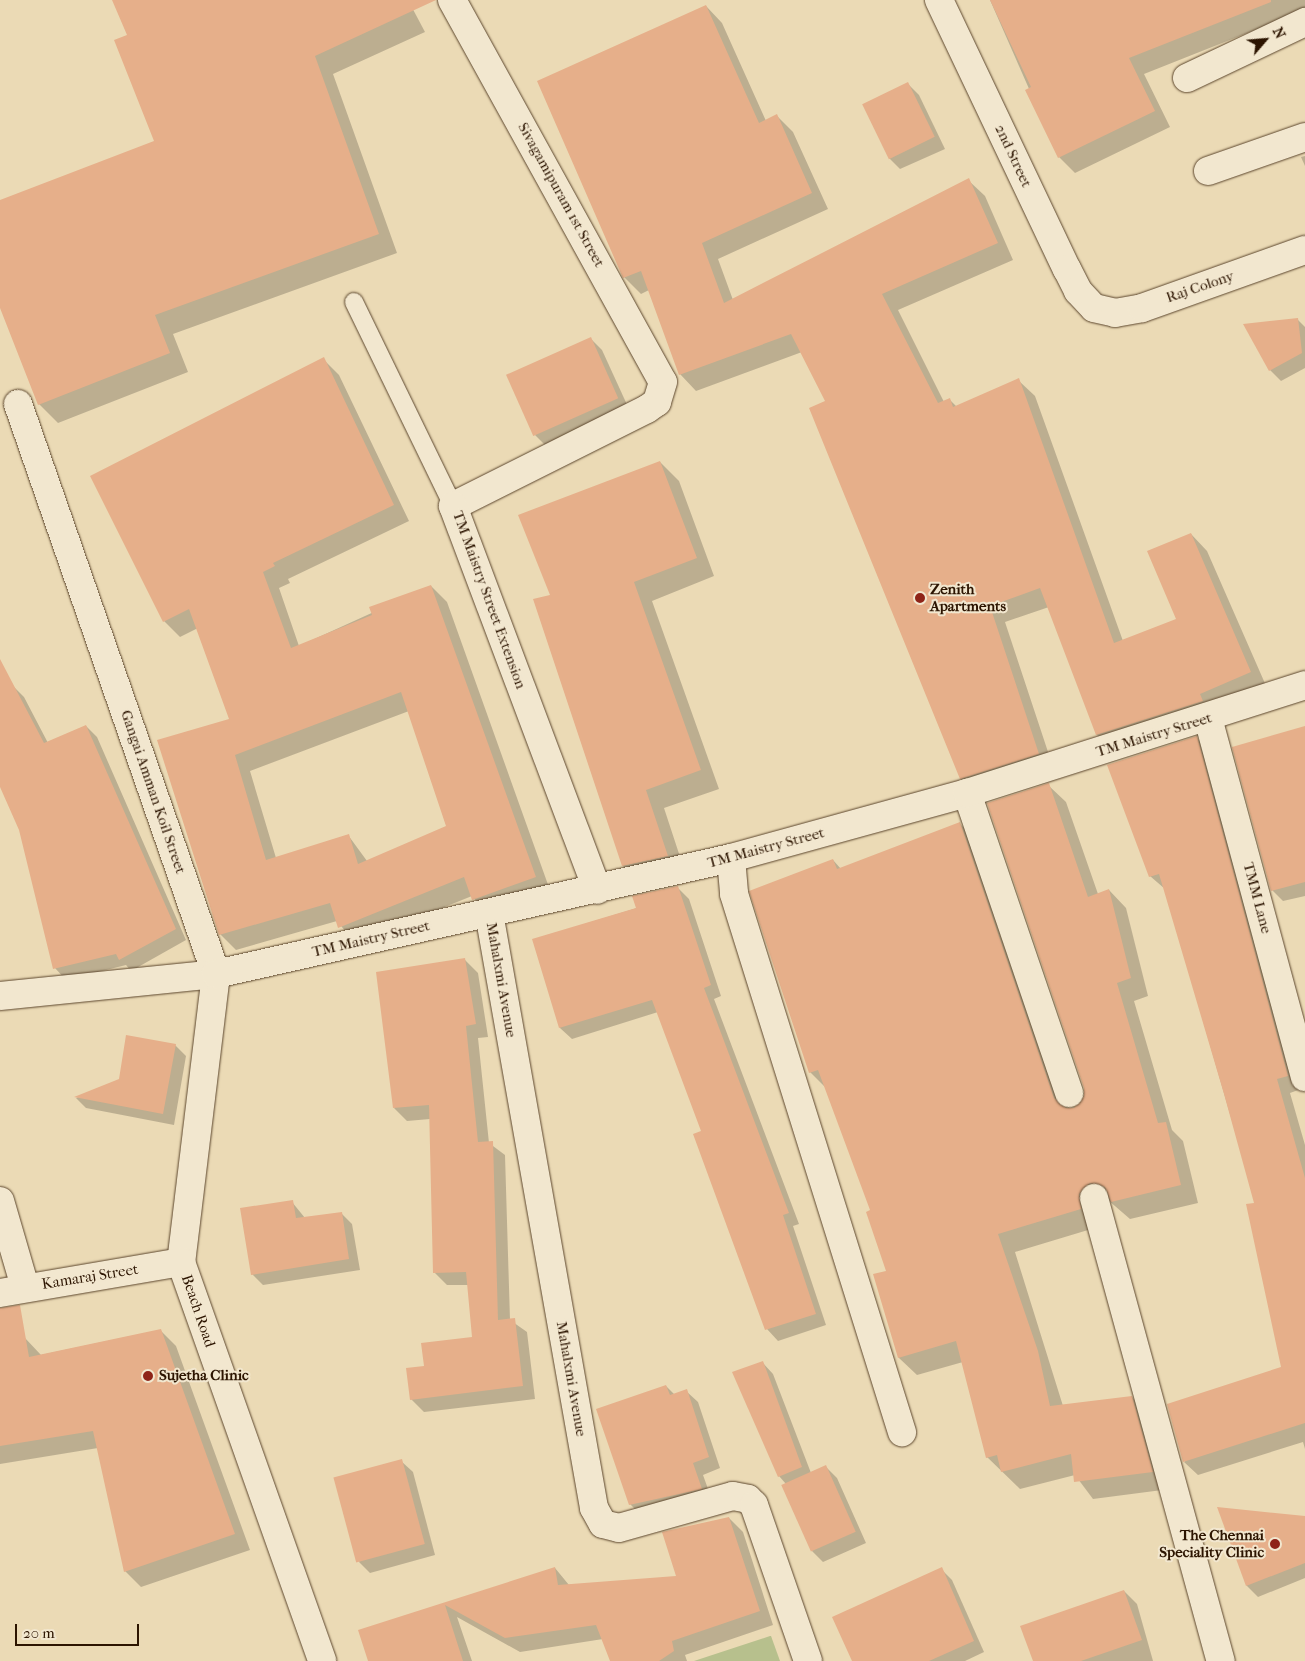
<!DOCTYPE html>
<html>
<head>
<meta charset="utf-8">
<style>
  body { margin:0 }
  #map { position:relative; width:1305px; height:1661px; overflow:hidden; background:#ebdab5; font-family:"IM FELL French Canon",serif }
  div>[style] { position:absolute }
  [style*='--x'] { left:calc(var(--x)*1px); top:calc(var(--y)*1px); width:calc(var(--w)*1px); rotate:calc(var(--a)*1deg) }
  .green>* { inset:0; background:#b7c08d }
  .shadow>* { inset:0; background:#0003 }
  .building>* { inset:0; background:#e6af8a; transform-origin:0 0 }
  .roads { filter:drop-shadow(0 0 1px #5c462d) drop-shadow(0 0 1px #5c462d) }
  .lane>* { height:18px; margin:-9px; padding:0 9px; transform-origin:9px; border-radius:9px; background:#f2e7cf }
  .street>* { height:28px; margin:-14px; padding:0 14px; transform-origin:14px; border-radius:14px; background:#f2e7cf }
  .dots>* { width:14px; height:14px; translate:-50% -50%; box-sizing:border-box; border:2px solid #f2e7cf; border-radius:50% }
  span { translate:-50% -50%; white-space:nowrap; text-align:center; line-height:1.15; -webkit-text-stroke:4px #f2e7cf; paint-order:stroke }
  .street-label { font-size:15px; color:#2c1400 }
  .poi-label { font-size:15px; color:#2c1400; font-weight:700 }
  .left { translate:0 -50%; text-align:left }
  .right { translate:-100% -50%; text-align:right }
  .north { position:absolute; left:1240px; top:15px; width:50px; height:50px; -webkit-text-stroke:4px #f2e7cf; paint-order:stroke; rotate:63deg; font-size:14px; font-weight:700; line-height:20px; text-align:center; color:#2c1400 }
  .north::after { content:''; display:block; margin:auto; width:18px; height:22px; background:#2c1400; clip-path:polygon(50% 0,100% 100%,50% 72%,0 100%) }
  .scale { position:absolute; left:15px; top:1624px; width:124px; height:22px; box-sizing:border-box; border:2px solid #2c1400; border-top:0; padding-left:6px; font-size:15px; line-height:18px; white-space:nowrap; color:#2c1400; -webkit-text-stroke:4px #f2e7cf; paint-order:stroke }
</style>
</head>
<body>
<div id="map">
  <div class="green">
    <i style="clip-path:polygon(771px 1636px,780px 1661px,694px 1661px,770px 1636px)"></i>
  </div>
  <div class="shadow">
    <i style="clip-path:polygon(114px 0,408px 0,425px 32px,333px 74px,397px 253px,173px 334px,188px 372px,58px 423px,39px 404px,0 304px,0 201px,155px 142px,129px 36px)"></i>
    <i style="clip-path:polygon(990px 0,1305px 0,1305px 28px,1260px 28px,1144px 74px,1170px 127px,1075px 173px,1059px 157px)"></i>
    <i style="clip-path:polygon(706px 6px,722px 23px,766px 121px,777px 116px,793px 132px,828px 209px,718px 259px,733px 300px,968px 180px,985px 196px,1013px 260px,898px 310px,944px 402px,950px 400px,957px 407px,1018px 380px,1035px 396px,1123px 641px,1178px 620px,1191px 534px,1207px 551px,1267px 688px,1113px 751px,1097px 735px,1049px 607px,1005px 622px,1054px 770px,977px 794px,961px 778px,827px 402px,802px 352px,696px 391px,680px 374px,649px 290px,641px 294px,624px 277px)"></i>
    <i style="clip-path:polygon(908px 84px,919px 95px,945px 149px,900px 169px,889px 158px)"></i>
    <i style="clip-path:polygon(1305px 156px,1305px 166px,1301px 157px)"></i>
    <i style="clip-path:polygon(1298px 320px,1305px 327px,1305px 368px,1281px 381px,1270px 370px)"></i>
    <i style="clip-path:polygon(591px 339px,602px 350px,629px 409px,546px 446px,535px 435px)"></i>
    <i style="clip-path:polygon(evenodd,323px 359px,339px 375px,409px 521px,288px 579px,290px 583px,279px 588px,299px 646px,431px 586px,447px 602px,551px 893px,489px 915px,472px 896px,355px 943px,337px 921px,236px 950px,220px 934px,231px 720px,198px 628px,180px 637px,164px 621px,323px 359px,409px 711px,447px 827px,367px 861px,348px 835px,276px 858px,250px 771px,409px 711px)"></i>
    <i style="clip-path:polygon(660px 462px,679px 481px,714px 576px,652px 601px,719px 789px,664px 808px,686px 875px,642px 885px,623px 866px,535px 600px,552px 595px)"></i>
    <i style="clip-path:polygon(13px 686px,24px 697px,48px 743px,86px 726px,97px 737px,186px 940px,131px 971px,126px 965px,66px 980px,55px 968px,25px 841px,0 784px,0 692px)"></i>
    <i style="clip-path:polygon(1305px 727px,1305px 896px,1283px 901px,1272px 890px)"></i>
    <i style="clip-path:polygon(1196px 737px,1210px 751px,1301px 1089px,1290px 1093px,1305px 1145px,1305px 1449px,1303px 1442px,1198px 1475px,1184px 1462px,1282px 1368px,1256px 1204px,1165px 889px,1150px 876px)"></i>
    <i style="clip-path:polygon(1048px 785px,1066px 802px,1098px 894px,1109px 890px,1126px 908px,1148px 996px,1134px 1001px,1172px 1130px,1183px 1141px,1198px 1203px,1130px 1219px,1108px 1200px,1098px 1227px,1015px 1252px,1063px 1406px,1132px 1397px,1149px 1415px,1170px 1489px,1093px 1499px,1075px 1475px,1020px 1489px,987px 1457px,963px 1362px,917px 1375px,899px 1358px,888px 1271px,872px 1211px,826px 1088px,810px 1072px,833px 860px,841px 869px,960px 824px,978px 841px,1069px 1109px,1082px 1104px,1085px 1088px)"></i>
    <i style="clip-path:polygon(677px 887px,689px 899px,721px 996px,714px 999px,799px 1224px,793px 1226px,826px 1325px,778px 1341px,767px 1329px,703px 1132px,658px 1012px,572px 1039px,560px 1028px,533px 940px,637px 908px)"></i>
    <i style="clip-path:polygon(465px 960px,478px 973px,488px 1037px,478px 1038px,489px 1143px,505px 1155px,510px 1320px,527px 1332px,535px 1399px,424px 1412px,411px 1399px,426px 1367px,474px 1338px,469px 1285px,447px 1285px,434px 1272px,430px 1119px,407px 1121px,394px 1108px)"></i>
    <i style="clip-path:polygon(175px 1045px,186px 1056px,174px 1125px,86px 1108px,76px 1098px,120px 1080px)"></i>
    <i style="clip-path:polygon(292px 1202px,305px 1218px,341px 1213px,352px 1224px,360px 1270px,263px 1285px,252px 1274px)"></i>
    <i style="clip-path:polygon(160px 1330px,176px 1346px,250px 1550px,141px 1587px,125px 1571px,98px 1448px,0 1464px,0 1342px,25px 1338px,41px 1355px)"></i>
    <i style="clip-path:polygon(762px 1362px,773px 1374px,811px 1473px,826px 1467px,837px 1478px,866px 1543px,823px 1562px,812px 1551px,786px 1484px,779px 1476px)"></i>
    <i style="clip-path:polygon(666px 1386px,675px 1395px,686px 1391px,698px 1402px,720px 1468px,703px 1475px,712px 1500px,641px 1515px,630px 1504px)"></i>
    <i style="clip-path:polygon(401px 1461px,413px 1472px,435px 1555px,370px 1573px,359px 1562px)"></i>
    <i style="clip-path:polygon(1219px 1509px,1305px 1517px,1305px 1578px,1258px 1597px,1247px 1586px)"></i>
    <i style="clip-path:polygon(729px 1518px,743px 1532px,773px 1625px,685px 1655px,687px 1661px,612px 1661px,603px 1639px,520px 1652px,457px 1617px,472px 1661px,370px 1661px,360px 1631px,555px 1568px,569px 1585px,678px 1577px)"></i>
    <i style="clip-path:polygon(941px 1569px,952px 1580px,984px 1652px,965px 1661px,853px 1661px)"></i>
    <i style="clip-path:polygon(1124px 1591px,1137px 1604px,1153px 1661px,1034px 1661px)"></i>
  </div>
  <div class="building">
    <i style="clip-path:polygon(112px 0,436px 0,315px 56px,379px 234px,155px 315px,170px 353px,38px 405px,0 308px,0 200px,154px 141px,114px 40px,127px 35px)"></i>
    <i style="clip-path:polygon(990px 0,1271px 0,1271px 2px,1129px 58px,1155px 111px,1058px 158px,1025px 90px,1031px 87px)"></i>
    <i style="clip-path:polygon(706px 5px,759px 123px,777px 114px,812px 193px,702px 243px,724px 303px,969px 178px,998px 243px,882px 294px,938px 403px,950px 398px,953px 407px,1019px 378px,1114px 643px,1176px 619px,1147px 551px,1191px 533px,1251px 672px,1200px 694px,1203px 701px,1096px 735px,1040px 588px,990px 606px,1039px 754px,960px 779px,809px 408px,825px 401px,791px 334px,679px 375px,641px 271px,623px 278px,537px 81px)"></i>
    <i style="left:908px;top:82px;width:61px;height:51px;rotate:64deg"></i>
    <i style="clip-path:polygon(1298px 318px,1302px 353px,1269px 371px,1243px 324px)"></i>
    <i style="left:591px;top:337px;width:67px;height:93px;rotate:66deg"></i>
    <i style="clip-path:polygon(evenodd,324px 357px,394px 505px,273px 563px,275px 566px,263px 572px,291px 648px,372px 615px,369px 607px,431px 585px,536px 877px,472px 900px,464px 877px,338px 928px,330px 903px,219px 935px,157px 740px,229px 719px,189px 609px,163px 622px,90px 476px,324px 357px,401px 692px,446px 826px,358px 864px,349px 834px,266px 860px,235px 755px,401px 692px)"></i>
    <i style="clip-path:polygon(660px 461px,697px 558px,634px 582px,701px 770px,646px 790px,668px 856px,622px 866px,533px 599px,550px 595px,518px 515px)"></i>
    <i style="clip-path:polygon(0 659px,44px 743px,86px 725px,176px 929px,119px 960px,116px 954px,53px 969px,19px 830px,0 787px)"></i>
    <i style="clip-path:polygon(1305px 726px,1305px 882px,1271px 891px,1232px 747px)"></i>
    <i style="clip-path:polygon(1197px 736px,1288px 1076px,1277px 1079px,1305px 1178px,1305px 1423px,1183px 1462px,1167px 1404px,1281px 1367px,1246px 1204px,1254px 1203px,1224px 1094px,1159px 874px,1149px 877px,1107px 765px)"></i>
    <i style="clip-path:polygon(1049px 783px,1088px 897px,1109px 889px,1131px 978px,1117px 983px,1158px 1123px,1166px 1122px,1181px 1185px,1111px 1202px,1105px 1187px,1090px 1183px,1079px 1194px,1081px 1209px,998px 1234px,1038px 1351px,1050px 1406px,1132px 1396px,1153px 1472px,1074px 1482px,1071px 1454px,1001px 1472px,997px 1455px,986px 1458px,956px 1341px,898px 1358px,873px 1274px,886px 1271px,866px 1212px,870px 1210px,818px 1070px,809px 1073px,749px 891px,833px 859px,837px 869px,960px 822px,1054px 1098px,1066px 1108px,1074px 1108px,1084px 1096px,1084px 1088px,987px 803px)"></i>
    <i style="clip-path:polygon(678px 886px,711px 985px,704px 988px,789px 1213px,783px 1215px,816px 1314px,765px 1330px,693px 1134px,701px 1131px,652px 1000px,559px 1028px,532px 939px,636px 908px,632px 896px)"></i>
    <i style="clip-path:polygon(465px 958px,476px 1024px,466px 1026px,478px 1142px,493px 1141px,498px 1320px,515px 1318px,523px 1386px,410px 1400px,406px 1368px,424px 1366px,421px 1343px,472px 1337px,466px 1272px,433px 1273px,429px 1105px,393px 1108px,376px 972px)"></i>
    <i style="clip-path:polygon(126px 1035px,176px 1044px,163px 1114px,74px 1097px,119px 1079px)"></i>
    <i style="clip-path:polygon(293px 1200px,296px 1218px,342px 1212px,349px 1259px,251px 1275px,240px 1208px)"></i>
    <i style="clip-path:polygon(20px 1305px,29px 1357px,161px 1329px,235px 1534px,124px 1572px,93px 1431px,0 1446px,0 1308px)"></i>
    <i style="clip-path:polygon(763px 1361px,802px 1467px,778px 1477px,732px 1372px)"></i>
    <i style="clip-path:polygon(666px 1385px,670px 1395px,687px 1389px,709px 1457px,693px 1463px,702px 1489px,629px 1505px,596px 1409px)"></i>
    <i style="left:402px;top:1459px;width:88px;height:71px;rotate:75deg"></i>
    <i style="left:826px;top:1465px;width:73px;height:49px;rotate:66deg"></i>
    <i style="clip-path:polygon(1217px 1507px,1305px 1516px,1305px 1563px,1246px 1586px)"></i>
    <i style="clip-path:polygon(729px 1517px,760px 1611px,672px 1641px,674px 1651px,659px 1661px,610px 1661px,596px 1625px,505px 1638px,445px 1605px,463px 1661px,368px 1661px,358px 1630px,555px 1567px,558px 1585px,676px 1576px,662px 1532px)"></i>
    <i style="clip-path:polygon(942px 1567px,974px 1641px,929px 1661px,852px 1661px,832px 1617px)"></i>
    <i style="clip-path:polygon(1124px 1590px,1142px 1640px,1081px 1661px,1033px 1661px,1020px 1626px)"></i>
  </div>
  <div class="roads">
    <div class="lane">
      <i style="--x:354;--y:302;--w:227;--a:64.1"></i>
    </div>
    <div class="street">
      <i style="--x:452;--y:0;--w:436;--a:61.1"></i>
      <i style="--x:663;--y:382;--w:21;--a:107"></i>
      <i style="--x:657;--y:402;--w:12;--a:145"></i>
      <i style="--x:647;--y:409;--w:217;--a:153.4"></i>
      <i style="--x:453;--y:506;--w:410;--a:69.4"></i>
      <i style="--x:939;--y:0;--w:298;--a:64.6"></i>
      <i style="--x:1067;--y:269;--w:25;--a:63"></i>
      <i style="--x:1078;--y:291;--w:23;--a:47"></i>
      <i style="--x:1094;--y:308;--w:22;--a:13"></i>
      <i style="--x:1115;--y:313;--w:27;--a:-10"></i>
      <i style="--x:1142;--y:308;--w:173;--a:-19.6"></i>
      <i style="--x:1187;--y:78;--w:131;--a:-25.4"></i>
      <i style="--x:1208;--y:171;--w:103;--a:-19.3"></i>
      <i style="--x:18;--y:404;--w:603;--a:70.84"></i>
      <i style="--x:216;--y:974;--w:290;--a:96.9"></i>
      <i style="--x:181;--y:1262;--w:423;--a:70.5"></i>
      <i style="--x:1208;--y:718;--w:372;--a:74.9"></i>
      <i style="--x:967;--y:793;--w:317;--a:71.2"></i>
      <i style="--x:731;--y:858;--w:36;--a:85"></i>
      <i style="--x:734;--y:894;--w:564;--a:72.66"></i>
      <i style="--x:489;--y:913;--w:604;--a:79.99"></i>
      <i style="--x:594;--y:1508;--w:18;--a:61"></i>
      <i style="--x:603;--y:1524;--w:16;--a:14"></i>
      <i style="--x:619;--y:1528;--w:118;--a:-15.7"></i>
      <i style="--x:733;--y:1496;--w:15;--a:11"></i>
      <i style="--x:748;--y:1499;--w:8;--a:45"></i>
      <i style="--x:754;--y:1505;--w:165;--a:70.9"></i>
      <i style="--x:0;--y:996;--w:217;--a:-5.8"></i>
      <i style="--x:216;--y:974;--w:528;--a:-12.69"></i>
      <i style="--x:731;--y:858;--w:245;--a:-15.4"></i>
      <i style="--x:967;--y:793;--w:355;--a:-17.7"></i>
      <i style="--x:1094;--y:1198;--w:480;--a:74.7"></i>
      <i style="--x:0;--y:1201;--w:90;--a:73.8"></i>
      <i style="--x:0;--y:1293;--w:184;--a:-9.7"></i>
    </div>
  </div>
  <div class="dots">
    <i style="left:920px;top:598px;background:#8f2418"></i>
    <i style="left:148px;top:1376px;background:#8f2418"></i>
    <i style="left:1275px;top:1544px;background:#8f2418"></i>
  </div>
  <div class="street-label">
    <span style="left:1013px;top:156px;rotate:65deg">2nd Street</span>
    <span style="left:561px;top:195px;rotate:61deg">Sivagamipuram 1st Street</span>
    <span style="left:1200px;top:287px;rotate:-19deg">Raj Colony</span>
    <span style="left:489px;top:600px;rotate:70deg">TM Maistry Street Extension</span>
    <span style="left:1154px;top:735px;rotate:-17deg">TM Maistry Street</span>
    <span style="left:153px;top:792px;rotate:71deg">Gangai Amman Koil Street</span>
    <span style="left:766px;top:848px;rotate:-15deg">TM Maistry Street</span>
    <span style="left:1257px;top:898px;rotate:75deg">TMM Lane</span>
    <span style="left:371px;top:939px;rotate:-13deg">TM Maistry Street</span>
    <span style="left:501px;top:980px;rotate:80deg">Mahalxmi Avenue</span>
    <span style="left:90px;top:1277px;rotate:-9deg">Kamaraj Street</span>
    <span style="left:198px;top:1311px;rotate:71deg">Beach Road</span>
    <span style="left:571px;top:1379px;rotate:80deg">Mahalxmi Avenue</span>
  </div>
  <div class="poi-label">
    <span class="left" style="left:930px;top:598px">Zenith<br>Apartments</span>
    <span class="left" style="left:159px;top:1376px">Sujetha Clinic</span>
    <span class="right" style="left:1264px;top:1544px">The Chennai<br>Speciality Clinic</span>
  </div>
  <div class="north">N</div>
  <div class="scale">20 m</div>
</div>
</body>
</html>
